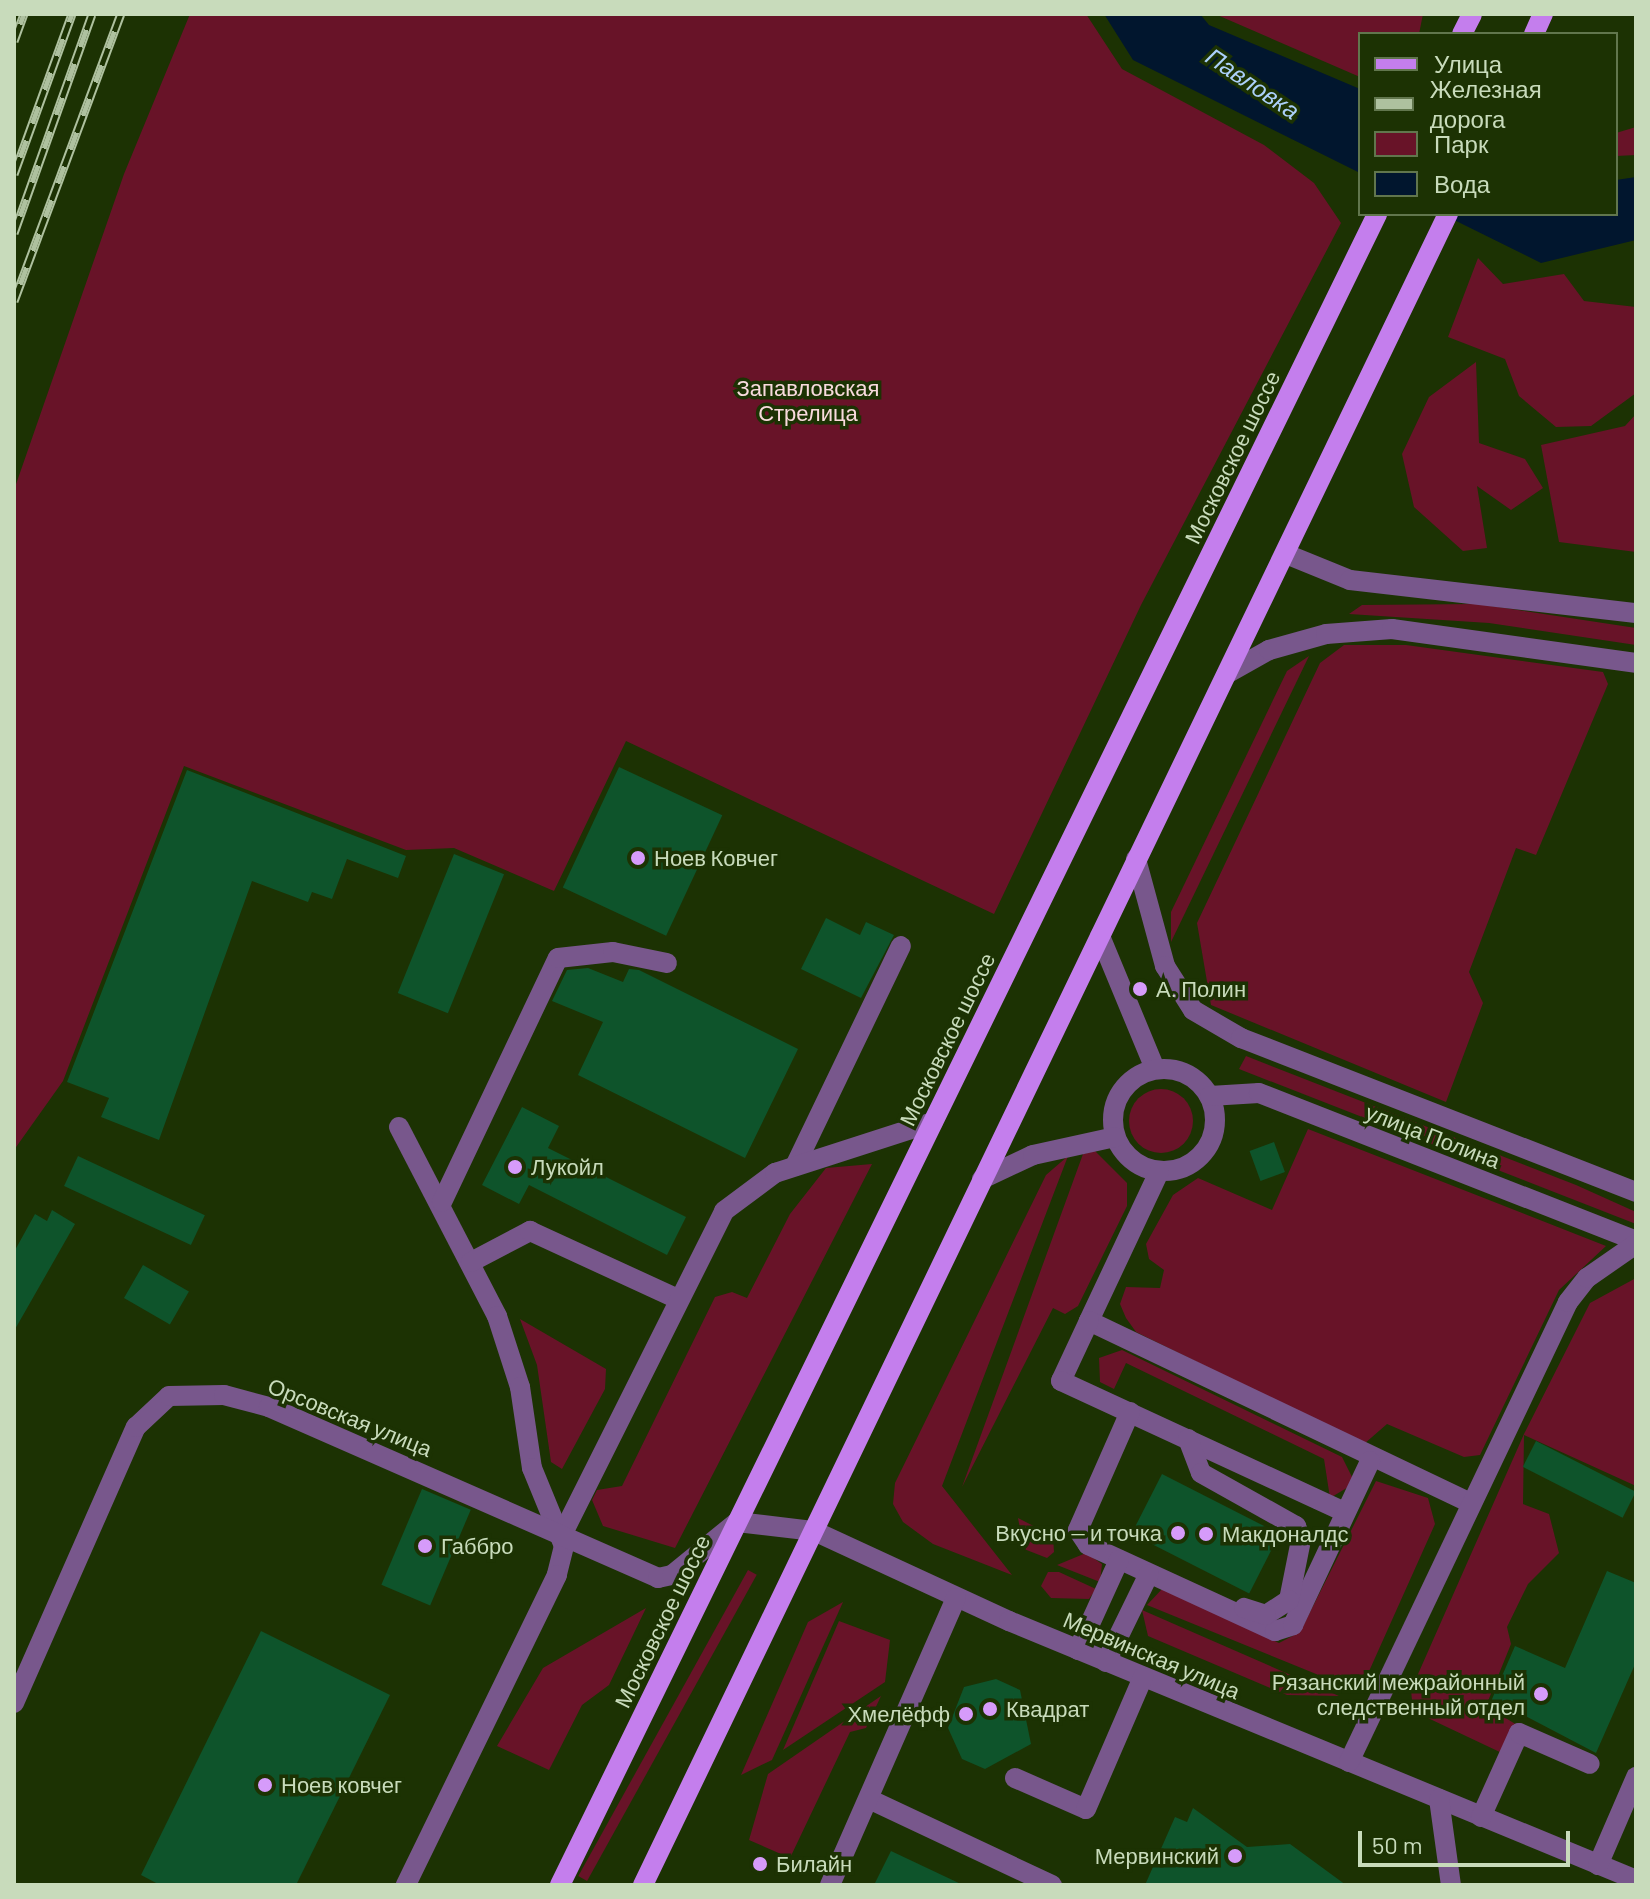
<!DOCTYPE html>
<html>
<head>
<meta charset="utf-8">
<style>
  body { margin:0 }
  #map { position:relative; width:1650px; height:1899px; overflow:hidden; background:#1c3203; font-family:Barlow,sans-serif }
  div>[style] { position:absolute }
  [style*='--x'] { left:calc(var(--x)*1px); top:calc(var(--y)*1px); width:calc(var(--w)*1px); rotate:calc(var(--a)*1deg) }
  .green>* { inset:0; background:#681328; transform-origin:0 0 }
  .round { border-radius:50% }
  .water>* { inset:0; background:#01162e }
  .building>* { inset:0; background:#0e542b; transform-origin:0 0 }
  .minor>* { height:20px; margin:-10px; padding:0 10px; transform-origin:10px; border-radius:10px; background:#78578c }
  .minor>.ring { margin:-10px; padding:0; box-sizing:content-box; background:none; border:20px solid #78578c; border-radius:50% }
  .major>* { height:20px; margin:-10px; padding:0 10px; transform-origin:10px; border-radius:10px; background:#c47eed }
  .rail>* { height:9px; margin-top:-4.5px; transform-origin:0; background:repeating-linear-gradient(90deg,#1c3203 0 18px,#aec19f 0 36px); box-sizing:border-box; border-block:2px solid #aec19f }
  .dots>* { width:22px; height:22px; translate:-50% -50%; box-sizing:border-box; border:4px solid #1c3203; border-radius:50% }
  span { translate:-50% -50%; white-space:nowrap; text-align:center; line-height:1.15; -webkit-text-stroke:7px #1c3203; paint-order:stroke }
  .park-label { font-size:22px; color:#f9dadd }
  .street-label { font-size:22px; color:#c8dbbb }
  .poi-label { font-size:22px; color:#c8dbbb }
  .left { translate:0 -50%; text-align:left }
  .right { translate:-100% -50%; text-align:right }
  .water-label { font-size:24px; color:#acd0f9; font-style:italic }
  .frame { position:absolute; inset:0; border:16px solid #c8dbbb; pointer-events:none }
  .legend { position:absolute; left:1358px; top:32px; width:260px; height:184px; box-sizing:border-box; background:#1c3203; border:2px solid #61764d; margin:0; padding:10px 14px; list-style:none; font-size:24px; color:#c8dbbb }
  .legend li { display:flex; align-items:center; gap:16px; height:40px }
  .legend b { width:40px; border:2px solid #61764d }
  .scale { position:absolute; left:1358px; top:1831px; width:212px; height:36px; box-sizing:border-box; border:4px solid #c8dbbb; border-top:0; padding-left:10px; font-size:24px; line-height:28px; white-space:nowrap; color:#c8dbbb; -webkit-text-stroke:6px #1c3203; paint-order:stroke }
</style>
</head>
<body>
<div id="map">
  <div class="green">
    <i style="clip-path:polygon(190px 14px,1086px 14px,1122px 69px,1264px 145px,1314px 183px,1341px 223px,1141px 605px,994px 914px,626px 741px,554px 891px,454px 848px,406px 850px,184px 766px,63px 1081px,14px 1150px,14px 490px,124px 174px)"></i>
    <i style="clip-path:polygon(1215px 14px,1423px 14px,1419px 34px,1360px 34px,1360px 77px)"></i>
    <i style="clip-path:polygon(1636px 127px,1636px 155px,1616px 156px,1616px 133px)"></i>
    <i style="clip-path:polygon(1478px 258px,1503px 284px,1564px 274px,1584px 301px,1636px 307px,1636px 393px,1591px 426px,1556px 427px,1519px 396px,1505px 359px,1448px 337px)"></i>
    <i style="clip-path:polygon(1476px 362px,1479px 443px,1525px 459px,1543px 488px,1511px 510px,1477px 486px,1487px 548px,1463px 551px,1414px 507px,1402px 454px,1429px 397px)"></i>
    <i style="clip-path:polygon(1636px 414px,1636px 552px,1559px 542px,1541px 445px,1625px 426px)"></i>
    <i style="clip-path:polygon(1478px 604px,1636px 628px,1636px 645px,1489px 623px,1349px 614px,1362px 605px)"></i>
    <i style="clip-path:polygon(1344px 645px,1406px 645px,1603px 672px,1608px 684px,1536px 855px,1516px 848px,1469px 972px,1483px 1003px,1446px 1102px,1211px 1005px,1197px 923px,1320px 663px)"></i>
    <i style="clip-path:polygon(1309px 656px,1171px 942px,1171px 912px,1287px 671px)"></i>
    <i style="clip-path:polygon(1246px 1056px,1576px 1185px,1636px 1212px,1636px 1224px,1239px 1069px)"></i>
    <i class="round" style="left:1129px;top:1089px;width:64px;height:64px"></i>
    <i style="clip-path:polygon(1308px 1129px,1606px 1246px,1559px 1290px,1480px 1455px,1464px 1457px,1387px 1424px,1364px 1444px,1136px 1332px,1126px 1318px,1120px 1304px,1126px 1287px,1160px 1288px,1164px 1270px,1149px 1259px,1146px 1244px,1173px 1195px,1198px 1178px,1272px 1210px)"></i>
    <i style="clip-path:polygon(1095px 1151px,1127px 1183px,1127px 1206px,1078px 1306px,1065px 1314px,1053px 1308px,962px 1487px,1083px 1154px)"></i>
    <i style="clip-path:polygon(1068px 1156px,942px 1486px,1012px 1575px,933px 1544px,903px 1522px,893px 1504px,895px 1483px,1046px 1175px)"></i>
    <i style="clip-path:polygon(872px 1164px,675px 1548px,603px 1526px,592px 1500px,597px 1490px,622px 1486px,715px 1297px,732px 1292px,747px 1298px,790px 1214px,826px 1168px)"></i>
    <i style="clip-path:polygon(1636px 1278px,1636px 1486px,1524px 1435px,1523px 1504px,1549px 1514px,1559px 1553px,1528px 1584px,1507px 1627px,1511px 1644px,1486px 1706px,1517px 1725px,1504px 1754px,1413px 1711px,1411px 1690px,1524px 1434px,1590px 1303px)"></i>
    <i style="clip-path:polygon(520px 1319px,606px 1369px,605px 1389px,562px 1469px,551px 1462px,537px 1365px)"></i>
    <i style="clip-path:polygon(1122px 1350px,1342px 1457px,1355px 1483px,1330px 1498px,1324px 1459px,1126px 1363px,1114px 1389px,1100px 1382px,1099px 1358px)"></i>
    <i style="clip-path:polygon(1376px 1481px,1428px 1498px,1435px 1524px,1366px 1678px,1353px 1689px,1147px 1605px,1163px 1588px,1279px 1643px,1300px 1632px)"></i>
    <i style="clip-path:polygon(1018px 1518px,1053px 1536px,1054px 1552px,1047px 1558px,1024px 1549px)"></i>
    <i style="clip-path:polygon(1086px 1553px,1102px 1564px,1100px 1582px,1057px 1565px)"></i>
    <i style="left:748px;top:1570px;width:10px;height:350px;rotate:29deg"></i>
    <i style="clip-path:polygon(1048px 1572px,1059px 1572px,1096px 1589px,1089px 1599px,1051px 1598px,1041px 1586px)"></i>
    <i style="clip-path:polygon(843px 1602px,772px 1760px,741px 1775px,808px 1622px)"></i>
    <i style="clip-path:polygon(646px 1608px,609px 1685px,582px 1705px,549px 1770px,497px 1746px,543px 1668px)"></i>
    <i style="clip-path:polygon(1142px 1610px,1339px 1696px,1287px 1695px,1148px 1636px)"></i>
    <i style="clip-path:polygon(839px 1621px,890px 1640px,885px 1682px,783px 1750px)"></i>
    <i style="clip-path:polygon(881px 1696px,866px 1728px,850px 1732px,790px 1858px,749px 1840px,768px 1774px)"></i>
  </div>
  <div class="water">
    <i style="clip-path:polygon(1104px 14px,1200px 14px,1209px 25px,1360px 89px,1360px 173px,1133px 60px)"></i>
    <i style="clip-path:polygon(1636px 177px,1636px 240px,1541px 263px,1442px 214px,1616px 214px,1616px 180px)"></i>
  </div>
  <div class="building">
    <i style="left:619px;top:767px;width:114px;height:133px;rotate:25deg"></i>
    <i style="clip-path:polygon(187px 770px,406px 856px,398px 878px,347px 859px,332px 899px,312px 892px,308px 902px,252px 881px,159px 1140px,101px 1117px,109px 1098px,67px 1082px)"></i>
    <i style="left:454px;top:854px;width:54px;height:150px;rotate:22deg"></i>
    <i style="clip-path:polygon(826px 918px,860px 935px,866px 922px,894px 935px,861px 998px,801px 969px)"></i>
    <i style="clip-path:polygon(588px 968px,623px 982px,629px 969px,639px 970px,798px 1049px,745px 1158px,578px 1075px,603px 1022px,552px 1001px,567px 970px)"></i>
    <i style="clip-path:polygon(522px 1107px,559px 1126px,548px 1148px,686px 1217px,667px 1255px,529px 1185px,519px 1204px,482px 1185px)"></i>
    <i style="left:1274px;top:1142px;width:32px;height:26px;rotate:70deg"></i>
    <i style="left:78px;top:1156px;width:140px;height:33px;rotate:25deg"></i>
    <i style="clip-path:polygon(52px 1210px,75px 1224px,14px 1331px,14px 1252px,35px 1214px,47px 1221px)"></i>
    <i style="left:143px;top:1265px;width:53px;height:38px;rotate:30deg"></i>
    <i style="left:1536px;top:1441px;width:112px;height:29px;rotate:27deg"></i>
    <i style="left:1162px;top:1474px;width:132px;height:67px;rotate:27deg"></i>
    <i style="left:422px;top:1489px;width:53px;height:104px;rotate:23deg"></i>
    <i style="clip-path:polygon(1607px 1571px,1636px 1583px,1636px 1662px,1596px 1753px,1518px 1712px,1516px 1718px,1489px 1706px,1515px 1646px,1565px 1668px)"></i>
    <i style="clip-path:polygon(261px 1631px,390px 1695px,296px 1885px,160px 1885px,141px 1875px)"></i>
    <i style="clip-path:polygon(996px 1679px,1020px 1690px,1031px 1744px,985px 1769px,962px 1759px,948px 1728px,964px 1687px)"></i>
    <i style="clip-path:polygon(1193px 1808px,1247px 1847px,1290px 1844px,1346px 1885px,1145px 1885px,1175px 1817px,1187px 1822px)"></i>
    <i style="clip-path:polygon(891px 1851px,963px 1885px,874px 1885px)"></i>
  </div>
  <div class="minor">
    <i style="--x:1286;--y:554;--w:69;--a:22.1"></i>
    <i style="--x:1350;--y:580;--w:288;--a:6.6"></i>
    <i style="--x:1228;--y:673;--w:47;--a:-29.3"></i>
    <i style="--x:1269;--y:650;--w:59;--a:-15.7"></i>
    <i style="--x:1326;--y:634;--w:66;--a:-4.3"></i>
    <i style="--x:1392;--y:629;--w:246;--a:7.9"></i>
    <i style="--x:1136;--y:859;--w:111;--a:74.8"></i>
    <i style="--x:1165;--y:966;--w:52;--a:57.5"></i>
    <i style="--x:1193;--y:1010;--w:56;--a:30.3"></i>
    <i style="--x:1241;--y:1038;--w:424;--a:21.3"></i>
    <i style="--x:1100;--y:936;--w:144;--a:67.5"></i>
    <i class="ring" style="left:1113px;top:1069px;width:82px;height:82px"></i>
    <i style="--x:1210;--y:1096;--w:49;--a:-3.5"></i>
    <i style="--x:1259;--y:1093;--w:405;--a:21.4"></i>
    <i style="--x:399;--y:1127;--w:213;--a:62.6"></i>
    <i style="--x:497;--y:1316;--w:75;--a:72.1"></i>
    <i style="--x:520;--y:1387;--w:82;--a:81.6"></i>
    <i style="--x:532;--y:1468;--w:84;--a:67.7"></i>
    <i style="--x:564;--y:1546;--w:30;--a:104"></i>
    <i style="--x:557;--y:1575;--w:345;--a:116"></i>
    <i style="--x:795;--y:1166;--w:244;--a:-64.3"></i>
    <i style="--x:1159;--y:1172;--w:165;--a:115.2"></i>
    <i style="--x:1089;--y:1321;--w:421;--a:25.5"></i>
    <i style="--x:982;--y:1179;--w:56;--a:-25.2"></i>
    <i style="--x:1033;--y:1155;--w:84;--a:-12.4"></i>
    <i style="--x:442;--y:1202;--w:270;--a:-64.6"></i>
    <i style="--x:558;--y:958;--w:55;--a:-6.2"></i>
    <i style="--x:613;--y:952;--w:55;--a:11.5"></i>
    <i style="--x:471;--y:1262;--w:67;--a:-27.7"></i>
    <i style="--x:530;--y:1231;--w:163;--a:24.7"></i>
    <i style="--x:1089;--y:1321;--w:66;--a:115"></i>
    <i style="--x:1061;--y:1381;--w:313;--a:24.8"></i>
    <i style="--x:1130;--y:1412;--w:129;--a:113.8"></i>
    <i style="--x:1078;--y:1530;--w:18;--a:56"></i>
    <i style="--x:1088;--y:1545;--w:206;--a:24.7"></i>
    <i style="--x:1275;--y:1631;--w:19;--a:-18"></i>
    <i style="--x:1293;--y:1625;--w:181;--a:-64.8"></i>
    <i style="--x:1188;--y:1439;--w:36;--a:69"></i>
    <i style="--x:1201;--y:1473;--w:109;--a:29.2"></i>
    <i style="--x:1296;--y:1526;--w:15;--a:70"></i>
    <i style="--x:1301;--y:1540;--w:61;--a:101.3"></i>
    <i style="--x:1289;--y:1600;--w:27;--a:147"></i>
    <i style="--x:1266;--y:1615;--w:23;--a:-162"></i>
    <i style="--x:563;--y:1533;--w:360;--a:-63.4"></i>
    <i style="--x:724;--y:1211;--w:64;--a:-36.7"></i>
    <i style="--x:775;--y:1173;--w:166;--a:-17.9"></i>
    <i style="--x:1078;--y:1650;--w:99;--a:-65.5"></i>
    <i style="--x:1106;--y:1662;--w:98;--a:-64"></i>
    <i style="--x:14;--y:1703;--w:302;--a:-66.2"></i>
    <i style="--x:136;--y:1427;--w:45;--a:-43.2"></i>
    <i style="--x:169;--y:1396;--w:55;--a:-1"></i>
    <i style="--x:224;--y:1395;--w:47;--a:14.9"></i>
    <i style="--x:269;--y:1407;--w:425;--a:23.7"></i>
    <i style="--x:658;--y:1578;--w:14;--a:-12"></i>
    <i style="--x:672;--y:1575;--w:84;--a:-39.2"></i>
    <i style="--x:737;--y:1522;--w:78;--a:6.7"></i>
    <i style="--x:814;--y:1531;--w:215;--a:24.8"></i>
    <i style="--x:1009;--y:1621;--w:678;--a:22.44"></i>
    <i style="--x:1349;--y:1762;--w:509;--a:-64.54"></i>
    <i style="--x:1568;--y:1302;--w:31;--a:-52"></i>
    <i style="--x:1587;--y:1278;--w:60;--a:-34.8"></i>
    <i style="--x:1015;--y:1778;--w:77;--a:23.6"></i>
    <i style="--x:1086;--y:1809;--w:144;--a:-66.6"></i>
    <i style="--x:1439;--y:1799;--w:87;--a:82.1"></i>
    <i style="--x:871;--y:1800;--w:200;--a:25.2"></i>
    <i style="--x:1481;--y:1817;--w:92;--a:-65.7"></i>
    <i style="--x:1519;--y:1733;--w:77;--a:23.6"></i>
    <i style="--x:1598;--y:1865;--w:96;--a:-66.6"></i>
    <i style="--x:830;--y:1885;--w:313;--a:-66.3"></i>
  </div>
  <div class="major">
    <i style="--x:1462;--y:34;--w:22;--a:-63"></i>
    <i style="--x:1534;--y:34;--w:22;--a:-66"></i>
    <i style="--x:560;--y:1885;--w:1860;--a:-63.94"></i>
    <i style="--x:643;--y:1885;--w:1855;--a:-64.28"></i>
  </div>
  <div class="rail">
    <i style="--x:14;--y:41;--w:29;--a:-70"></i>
    <i style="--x:14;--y:174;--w:170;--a:-70.1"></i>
    <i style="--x:14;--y:233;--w:232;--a:-70.4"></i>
    <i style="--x:14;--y:301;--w:306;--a:-69.6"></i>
  </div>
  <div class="dots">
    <i style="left:638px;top:858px;background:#d69bfa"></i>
    <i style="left:1140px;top:989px;background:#d69bfa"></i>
    <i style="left:515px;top:1167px;background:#d69bfa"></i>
    <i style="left:1178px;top:1533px;background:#d69bfa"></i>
    <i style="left:1206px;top:1534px;background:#d69bfa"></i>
    <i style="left:425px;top:1546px;background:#d69bfa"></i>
    <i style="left:1541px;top:1694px;background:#d69bfa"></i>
    <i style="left:990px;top:1709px;background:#d69bfa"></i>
    <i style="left:966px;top:1714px;background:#d69bfa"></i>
    <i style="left:265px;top:1785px;background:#d69bfa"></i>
    <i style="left:1235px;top:1856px;background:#d69bfa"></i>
    <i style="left:760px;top:1864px;background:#d69bfa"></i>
  </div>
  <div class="park-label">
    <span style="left:808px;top:400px">Запавловская<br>Стрелица</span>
  </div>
  <div class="street-label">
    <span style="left:1232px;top:457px;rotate:-64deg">Московское шоссе</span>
    <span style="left:947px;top:1039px;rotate:-64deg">Московское шоссе</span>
    <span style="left:1433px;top:1136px;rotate:21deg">улица Полина</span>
    <span style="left:350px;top:1417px;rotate:22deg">Орсовская улица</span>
    <span style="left:662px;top:1621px;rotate:-64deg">Московское шоссе</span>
    <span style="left:1152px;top:1655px;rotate:23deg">Мервинская улица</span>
  </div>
  <div class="poi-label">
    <span class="left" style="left:654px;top:858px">Ноев Ковчег</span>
    <span class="left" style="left:1156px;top:989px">А. Полин</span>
    <span class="left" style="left:531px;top:1167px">Лукойл</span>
    <span class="right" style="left:1162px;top:1533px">Вкусно — и точка</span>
    <span class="left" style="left:1222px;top:1534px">Макдоналдс</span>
    <span class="left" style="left:441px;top:1546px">Габбро</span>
    <span class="right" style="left:1525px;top:1694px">Рязанский межрайонный<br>следственный отдел</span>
    <span class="left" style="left:1006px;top:1709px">Квадрат</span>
    <span class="right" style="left:950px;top:1714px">Хмелёфф</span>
    <span class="left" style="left:281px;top:1785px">Ноев ковчег</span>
    <span class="right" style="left:1219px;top:1856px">Мервинский</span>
    <span class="left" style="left:776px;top:1864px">Билайн</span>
  </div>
  <div class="water-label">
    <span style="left:1253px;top:83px;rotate:34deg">Павловка</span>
  </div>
  <div class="frame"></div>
  <ul class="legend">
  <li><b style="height:10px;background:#c47eed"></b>Улица</li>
  <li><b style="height:10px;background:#aec19f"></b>Железная дорога</li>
  <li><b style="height:22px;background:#681328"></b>Парк</li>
  <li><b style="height:22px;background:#01162e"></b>Вода</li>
  </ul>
  <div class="scale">50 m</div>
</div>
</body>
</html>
